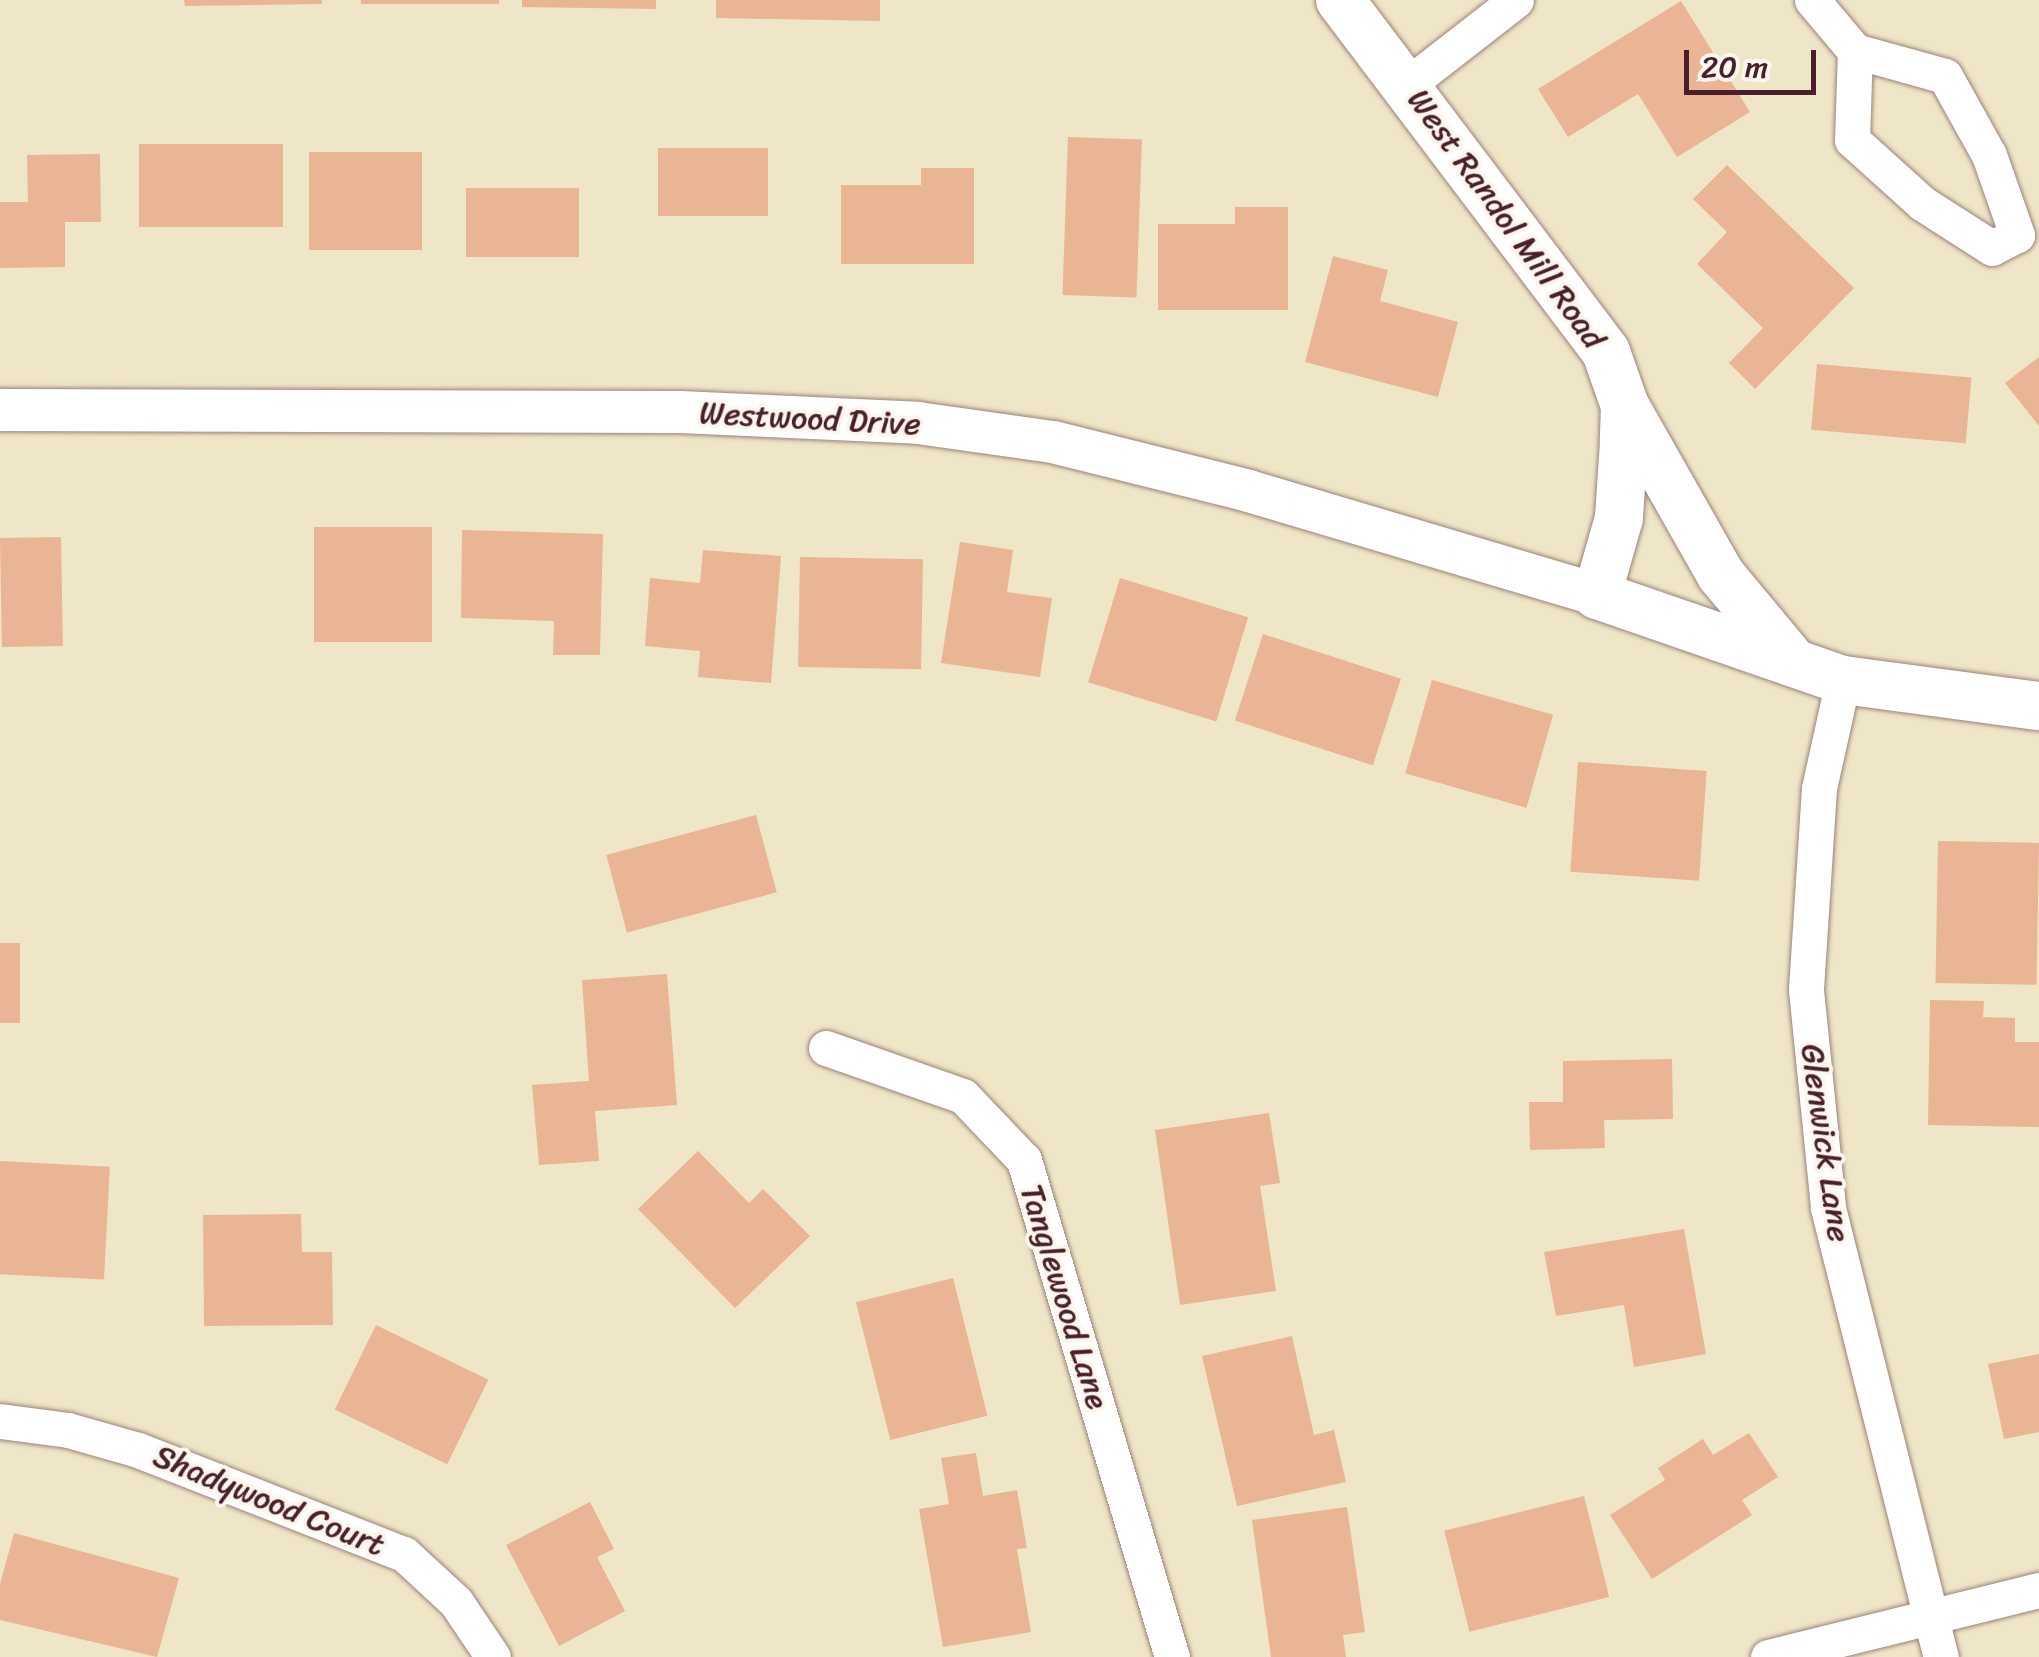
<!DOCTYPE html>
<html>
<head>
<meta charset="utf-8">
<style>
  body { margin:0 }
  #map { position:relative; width:2039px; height:1657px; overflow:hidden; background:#efe5c7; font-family:Sriracha,sans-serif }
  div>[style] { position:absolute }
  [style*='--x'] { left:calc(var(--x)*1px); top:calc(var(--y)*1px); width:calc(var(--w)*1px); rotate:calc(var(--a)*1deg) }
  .building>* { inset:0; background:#e9b594; transform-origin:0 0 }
  .roads { filter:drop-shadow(0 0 2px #9c8279) drop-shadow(0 0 2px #9c8279) }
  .minor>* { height:35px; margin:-17.5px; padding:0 17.5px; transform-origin:17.5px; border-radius:17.5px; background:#fff }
  .tertiary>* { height:42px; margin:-21px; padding:0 21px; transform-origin:21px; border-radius:21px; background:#fff }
  .secondary>* { height:48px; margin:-24px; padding:0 24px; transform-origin:24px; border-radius:24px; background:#fff }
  span { translate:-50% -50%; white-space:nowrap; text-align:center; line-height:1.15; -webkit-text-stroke:8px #fbf7ec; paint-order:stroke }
  .street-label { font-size:32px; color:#4a1f2b }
  .scale { position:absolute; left:1684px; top:50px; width:132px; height:45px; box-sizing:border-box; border:5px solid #4a1f2b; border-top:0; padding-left:12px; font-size:30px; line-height:35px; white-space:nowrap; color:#4a1f2b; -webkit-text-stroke:8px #fbf7ec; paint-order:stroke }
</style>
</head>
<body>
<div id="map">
  <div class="building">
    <i style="clip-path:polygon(184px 0,322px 0,322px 4px,185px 6px)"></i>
    <i style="left:361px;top:0;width:138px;height:4px"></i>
    <i style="clip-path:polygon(522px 0,656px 0,656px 9px,522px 7px)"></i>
    <i style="clip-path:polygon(716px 0,880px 0,880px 21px,716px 18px)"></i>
    <i style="clip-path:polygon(1681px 1px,1750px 112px,1677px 157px,1638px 94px,1568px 137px,1538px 89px)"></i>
    <i style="left:1068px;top:137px;width:74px;height:158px;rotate:2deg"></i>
    <i style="left:139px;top:144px;width:144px;height:83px"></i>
    <i style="left:658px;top:148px;width:110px;height:68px"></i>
    <i style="left:309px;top:152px;width:113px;height:98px"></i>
    <i style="clip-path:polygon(100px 154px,101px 222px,65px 222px,65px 267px,0 268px,0 202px,28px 202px,27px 155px)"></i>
    <i style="clip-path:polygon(1727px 165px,1854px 288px,1755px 389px,1729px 363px,1763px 328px,1697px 264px,1727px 232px,1693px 199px)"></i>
    <i style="clip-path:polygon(921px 168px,974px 168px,974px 264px,841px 264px,841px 185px,921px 185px)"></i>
    <i style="left:466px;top:188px;width:113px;height:69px"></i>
    <i style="clip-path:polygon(1235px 207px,1288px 207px,1288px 310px,1158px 310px,1158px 224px,1235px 224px)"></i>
    <i style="clip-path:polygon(1333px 256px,1388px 270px,1380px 301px,1458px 322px,1438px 397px,1305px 362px)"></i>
    <i style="clip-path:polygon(2039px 357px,2039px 426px,2005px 383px)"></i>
    <i style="left:1817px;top:364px;width:155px;height:66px;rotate:5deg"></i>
    <i style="left:314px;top:527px;width:118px;height:115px"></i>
    <i style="clip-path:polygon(462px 530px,603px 534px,600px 655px,553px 655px,554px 621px,461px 618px)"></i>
    <i style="left:61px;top:537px;width:109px;height:61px;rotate:89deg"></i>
    <i style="clip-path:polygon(960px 542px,1013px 550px,1007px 592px,1052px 598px,1040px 677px,941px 663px)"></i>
    <i style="clip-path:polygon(703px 550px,781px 556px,771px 683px,698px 677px,700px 651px,645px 646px,650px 578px,700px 583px)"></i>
    <i style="left:800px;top:557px;width:123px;height:110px;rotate:1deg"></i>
    <i style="left:1120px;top:578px;width:134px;height:109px;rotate:17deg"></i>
    <i style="left:1263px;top:634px;width:145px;height:91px;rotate:18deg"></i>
    <i style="left:1432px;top:680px;width:126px;height:97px;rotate:16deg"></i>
    <i style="left:1578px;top:762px;width:129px;height:110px;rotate:4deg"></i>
    <i style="left:756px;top:815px;width:80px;height:155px;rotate:75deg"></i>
    <i style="left:1938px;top:841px;width:101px;height:142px;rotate:1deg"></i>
    <i style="left:0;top:943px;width:20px;height:80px"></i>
    <i style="clip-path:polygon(667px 974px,677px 1105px,595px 1111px,599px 1161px,539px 1165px,532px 1085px,589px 1081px,582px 980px)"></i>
    <i style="clip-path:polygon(1930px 1000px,1984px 1001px,1983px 1017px,2015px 1018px,2015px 1042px,2039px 1042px,2039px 1127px,1928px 1125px)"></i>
    <i style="clip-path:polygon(1672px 1059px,1673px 1119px,1604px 1120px,1605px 1148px,1530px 1150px,1529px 1102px,1563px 1102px,1563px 1061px)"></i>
    <i style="clip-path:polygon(1269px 1113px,1280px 1183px,1260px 1186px,1276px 1291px,1180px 1305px,1155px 1130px)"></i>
    <i style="clip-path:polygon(698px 1151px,749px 1203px,763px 1189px,810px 1236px,735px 1308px,638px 1209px)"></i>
    <i style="left:0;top:1161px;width:110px;height:113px;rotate:3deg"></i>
    <i style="clip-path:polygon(301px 1214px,302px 1252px,332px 1252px,333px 1325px,204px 1326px,203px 1215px)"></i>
    <i style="clip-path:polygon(1684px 1229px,1706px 1354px,1634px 1367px,1624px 1305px,1556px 1316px,1544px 1252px)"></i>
    <i style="left:953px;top:1278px;width:142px;height:100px;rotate:76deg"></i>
    <i style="left:376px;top:1325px;width:125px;height:94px;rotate:26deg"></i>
    <i style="clip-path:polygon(1292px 1336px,1314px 1435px,1334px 1430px,1346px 1482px,1237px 1506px,1202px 1356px)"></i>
    <i style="clip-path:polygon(2039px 1354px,2039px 1432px,2004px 1439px,1988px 1364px)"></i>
    <i style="clip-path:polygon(1749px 1433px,1778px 1477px,1742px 1500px,1752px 1515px,1652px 1579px,1610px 1515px,1665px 1480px,1658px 1468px,1703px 1439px,1713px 1455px)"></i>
    <i style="clip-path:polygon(976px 1453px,983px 1496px,1017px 1490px,1027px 1548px,1017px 1549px,1031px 1632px,943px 1647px,919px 1509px,949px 1504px,941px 1458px)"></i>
    <i style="left:1584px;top:1496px;width:104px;height:144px;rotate:76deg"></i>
    <i style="clip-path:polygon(590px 1502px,614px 1549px,597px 1557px,625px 1611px,559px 1646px,506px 1545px)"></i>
    <i style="clip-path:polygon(1347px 1507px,1365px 1632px,1343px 1635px,1346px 1657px,1271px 1657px,1252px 1520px)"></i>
    <i style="clip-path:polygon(14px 1533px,179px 1578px,157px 1657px,0 1620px,0 1584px)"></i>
  </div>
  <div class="roads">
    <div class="minor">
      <i style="--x:1812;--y:0;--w:67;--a:49.9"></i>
      <i style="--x:1855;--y:51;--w:93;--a:15.5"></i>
      <i style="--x:1945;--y:76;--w:90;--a:60.9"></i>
      <i style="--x:1989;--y:155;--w:85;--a:70.7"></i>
      <i style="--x:2017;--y:235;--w:28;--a:153"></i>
      <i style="--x:1992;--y:248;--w:83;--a:-147.3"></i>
      <i style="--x:1922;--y:203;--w:94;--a:-138"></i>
      <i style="--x:1852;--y:140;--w:89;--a:-88.1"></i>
      <i style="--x:1407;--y:85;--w:138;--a:-37.9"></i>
      <i style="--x:1843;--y:680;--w:111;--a:102.5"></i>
      <i style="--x:1819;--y:788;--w:202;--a:93.7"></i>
      <i style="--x:1806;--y:990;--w:219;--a:84.2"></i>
      <i style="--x:1828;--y:1208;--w:463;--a:75.9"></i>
      <i style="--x:826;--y:1048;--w:145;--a:19.3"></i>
      <i style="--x:963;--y:1096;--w:88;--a:46.4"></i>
      <i style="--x:1024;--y:1160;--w:519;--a:73.42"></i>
      <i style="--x:0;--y:1421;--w:69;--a:7.5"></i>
      <i style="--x:68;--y:1430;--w:73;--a:15.9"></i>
      <i style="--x:138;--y:1450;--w:286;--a:21.4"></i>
      <i style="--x:404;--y:1554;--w:71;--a:42.7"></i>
      <i style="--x:456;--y:1602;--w:66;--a:56.1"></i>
      <i style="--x:1768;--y:1657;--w:279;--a:-13.9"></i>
    </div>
    <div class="tertiary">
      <i style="--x:0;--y:410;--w:680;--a:0.17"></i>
      <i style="--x:680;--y:412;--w:238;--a:2.6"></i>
      <i style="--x:918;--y:423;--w:136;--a:8"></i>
      <i style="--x:1053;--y:442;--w:202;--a:14"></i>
      <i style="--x:1249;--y:491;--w:363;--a:16.6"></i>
    </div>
    <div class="secondary">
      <i style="--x:1340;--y:0;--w:441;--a:52.9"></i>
      <i style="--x:1606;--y:352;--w:57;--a:70.6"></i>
      <i style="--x:1625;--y:406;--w:36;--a:92"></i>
      <i style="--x:1624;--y:442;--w:76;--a:93.8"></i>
      <i style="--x:1619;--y:518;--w:80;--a:105.9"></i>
      <i style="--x:1597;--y:595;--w:260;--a:19.1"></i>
      <i style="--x:1843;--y:680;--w:198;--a:7.6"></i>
      <i style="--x:1625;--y:406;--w:194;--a:60.4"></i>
      <i style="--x:1721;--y:575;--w:114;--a:50.3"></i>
    </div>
  </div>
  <div class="street-label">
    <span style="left:1506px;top:219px;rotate:54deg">West Randol Mill Road</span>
    <span style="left:810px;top:419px;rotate:3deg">Westwood Drive</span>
    <span style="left:1825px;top:1143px;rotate:82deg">Glenwick Lane</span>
    <span style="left:1064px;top:1297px;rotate:73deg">Tanglewood Lane</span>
    <span style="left:269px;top:1501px;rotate:22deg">Shadywood Court</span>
  </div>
  <div class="scale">20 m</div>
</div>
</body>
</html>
